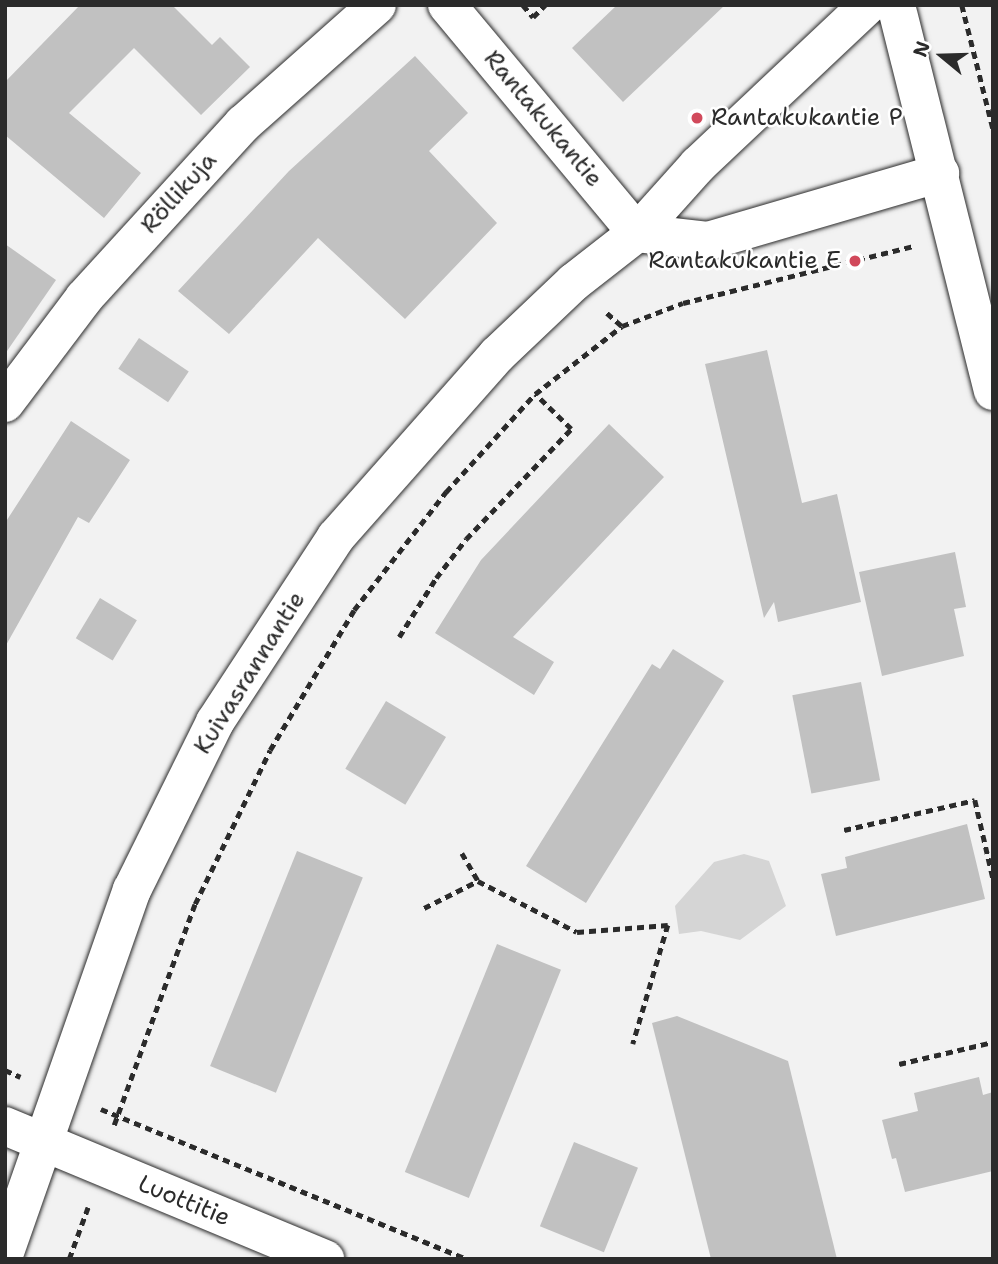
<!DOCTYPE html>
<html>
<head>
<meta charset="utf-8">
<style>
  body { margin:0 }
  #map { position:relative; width:998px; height:1264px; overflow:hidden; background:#f2f2f2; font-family:"Shantell Sans",sans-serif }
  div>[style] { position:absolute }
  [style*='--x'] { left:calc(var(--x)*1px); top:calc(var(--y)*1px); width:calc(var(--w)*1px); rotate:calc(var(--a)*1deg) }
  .green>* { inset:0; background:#d5d5d5 }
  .building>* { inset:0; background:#c1c1c1; transform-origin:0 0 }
  .path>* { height:4.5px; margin-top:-2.25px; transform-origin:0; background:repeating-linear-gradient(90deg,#2b2b2b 0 7px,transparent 0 12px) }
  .roads { filter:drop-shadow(0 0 2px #2b2b2b) drop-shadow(0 0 2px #2b2b2b) }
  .minor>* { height:38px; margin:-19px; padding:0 19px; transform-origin:19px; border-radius:19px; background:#fff }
  .dots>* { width:19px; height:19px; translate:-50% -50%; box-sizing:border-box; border:4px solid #fff; border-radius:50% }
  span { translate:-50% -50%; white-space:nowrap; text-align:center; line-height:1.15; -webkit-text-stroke:5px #fff; paint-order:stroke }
  .poi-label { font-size:24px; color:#2b2b2b }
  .left { translate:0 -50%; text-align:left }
  .right { translate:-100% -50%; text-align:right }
  .street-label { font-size:24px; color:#2b2b2b }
  .frame { position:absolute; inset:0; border:7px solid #2b2b2b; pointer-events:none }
  .north { position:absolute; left:907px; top:21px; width:70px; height:70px; -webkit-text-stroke:5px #fff; paint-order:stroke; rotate:289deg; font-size:19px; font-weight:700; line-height:28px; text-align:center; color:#2b2b2b }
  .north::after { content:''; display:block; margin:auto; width:24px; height:32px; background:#2b2b2b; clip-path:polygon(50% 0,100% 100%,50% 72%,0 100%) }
</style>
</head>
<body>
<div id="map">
  <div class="green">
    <i style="clip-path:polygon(744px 854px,769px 861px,786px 906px,740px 940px,701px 931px,679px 934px,675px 906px,714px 862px)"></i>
  </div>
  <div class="building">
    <i style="clip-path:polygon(80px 5px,172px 5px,212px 45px,220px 37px,250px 67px,201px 115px,134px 48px,69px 113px,141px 173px,104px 218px,5px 135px,5px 82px)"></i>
    <i style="clip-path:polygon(617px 5px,725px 5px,623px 102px,572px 48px)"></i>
    <i style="clip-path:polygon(415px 56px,468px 113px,429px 151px,497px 223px,405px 319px,318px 238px,229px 334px,178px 291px,289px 171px)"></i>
    <i style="clip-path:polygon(5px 244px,56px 280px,5px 354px)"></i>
    <i style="left:139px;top:338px;width:60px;height:37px;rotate:34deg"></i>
    <i style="clip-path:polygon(767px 350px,802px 503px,837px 494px,861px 602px,778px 622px,774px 602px,764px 618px,705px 364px)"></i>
    <i style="clip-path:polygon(71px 421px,130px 460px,89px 523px,78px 517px,5px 647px,5px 523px)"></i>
    <i style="clip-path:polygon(609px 424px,664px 477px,513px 637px,554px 662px,534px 695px,435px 633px,481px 560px)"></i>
    <i style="clip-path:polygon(955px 552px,966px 607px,954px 609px,964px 656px,882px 676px,859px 572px)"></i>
    <i style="left:100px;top:598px;width:43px;height:47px;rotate:31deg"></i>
    <i style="clip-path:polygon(673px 649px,724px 681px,586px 903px,526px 866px,652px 664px,660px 669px)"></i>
    <i style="left:861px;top:682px;width:100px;height:70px;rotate:79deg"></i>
    <i style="left:386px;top:701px;width:70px;height:79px;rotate:31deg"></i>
    <i style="clip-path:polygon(967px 824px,985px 899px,836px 936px,821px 874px,847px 868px,845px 857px)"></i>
    <i style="left:297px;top:851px;width:71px;height:232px;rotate:22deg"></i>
    <i style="left:497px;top:944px;width:69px;height:246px;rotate:22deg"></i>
    <i style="clip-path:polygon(677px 1016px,788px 1061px,837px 1259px,711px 1259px,652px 1023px)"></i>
    <i style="clip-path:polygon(979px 1077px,983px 1095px,993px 1092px,993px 1171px,905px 1192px,896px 1158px,892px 1159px,882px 1120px,918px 1111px,914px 1093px)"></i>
    <i style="left:574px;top:1142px;width:69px;height:91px;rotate:22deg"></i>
  </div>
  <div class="path">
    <i style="--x:523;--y:5;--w:16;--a:50"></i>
    <i style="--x:533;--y:17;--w:17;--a:-45"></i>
    <i style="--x:962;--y:5;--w:127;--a:75.9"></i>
    <i style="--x:607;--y:313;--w:20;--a:41"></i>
    <i style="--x:399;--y:637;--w:70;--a:-57.9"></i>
    <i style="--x:436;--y:578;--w:49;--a:-52.4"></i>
    <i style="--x:466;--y:539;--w:152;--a:-46.3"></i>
    <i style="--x:571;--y:429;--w:50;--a:-135.8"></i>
    <i style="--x:844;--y:830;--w:134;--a:-12.9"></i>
    <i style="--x:975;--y:800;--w:80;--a:77"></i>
    <i style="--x:462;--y:853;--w:32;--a:60"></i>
    <i style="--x:424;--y:908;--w:60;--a:-26.6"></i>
    <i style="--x:478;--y:881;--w:111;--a:27.3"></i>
    <i style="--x:577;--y:932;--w:91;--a:-4.4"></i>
    <i style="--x:668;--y:925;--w:124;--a:106.4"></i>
    <i style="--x:899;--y:1064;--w:97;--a:-13.2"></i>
    <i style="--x:5;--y:1070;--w:17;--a:24"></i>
    <i style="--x:101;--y:1109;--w:395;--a:22.3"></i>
    <i style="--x:114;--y:1125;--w:235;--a:-69.9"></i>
    <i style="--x:195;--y:904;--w:171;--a:-64"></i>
    <i style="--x:270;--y:750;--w:163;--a:-59"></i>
    <i style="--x:354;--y:610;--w:150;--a:-52.1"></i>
    <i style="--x:446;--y:492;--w:132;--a:-47.8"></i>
    <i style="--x:535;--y:394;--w:110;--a:-38"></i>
    <i style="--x:622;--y:326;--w:65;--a:-20.7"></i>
    <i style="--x:683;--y:303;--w:237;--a:-13.9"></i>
    <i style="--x:69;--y:1259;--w:55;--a:-69.9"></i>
  </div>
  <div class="roads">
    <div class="minor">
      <i style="--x:447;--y:5;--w:297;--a:50.2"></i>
      <i style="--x:896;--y:5;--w:398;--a:75.9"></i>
      <i style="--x:637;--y:233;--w:71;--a:6.4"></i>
      <i style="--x:708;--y:241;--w:242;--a:-16.3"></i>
      <i style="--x:5;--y:403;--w:131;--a:-53"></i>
      <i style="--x:84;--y:298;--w:236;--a:-47.6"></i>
      <i style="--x:243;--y:124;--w:179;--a:-41.6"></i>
      <i style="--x:5;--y:1126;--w:347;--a:22.6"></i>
      <i style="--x:5;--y:1252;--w:384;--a:-70.7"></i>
      <i style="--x:132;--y:890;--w:187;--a:-63.7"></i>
      <i style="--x:215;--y:722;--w:221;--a:-56.8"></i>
      <i style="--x:336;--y:537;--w:243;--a:-48.5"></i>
      <i style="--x:497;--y:355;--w:106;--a:-43.5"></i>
      <i style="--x:574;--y:282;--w:80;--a:-37.9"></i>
      <i style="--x:637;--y:233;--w:91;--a:-48.1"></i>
      <i style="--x:698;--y:165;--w:233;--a:-43.3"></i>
    </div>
  </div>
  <div class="dots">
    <i style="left:697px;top:118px;background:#d1495b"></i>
    <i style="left:855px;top:261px;background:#d1495b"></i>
  </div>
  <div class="poi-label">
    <span class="left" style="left:711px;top:118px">Rantakukantie P</span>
    <span class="right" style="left:841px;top:261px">Rantakukantie E</span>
  </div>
  <div class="street-label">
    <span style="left:543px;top:119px;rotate:50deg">Rantakukantie</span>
    <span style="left:179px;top:193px;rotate:-48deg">Röllikuja</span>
    <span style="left:250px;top:673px;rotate:-58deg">Kuivasrannantie</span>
    <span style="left:184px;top:1201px;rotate:22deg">Luottitie</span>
  </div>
  <div class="frame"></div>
  <div class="north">N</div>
</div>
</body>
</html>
